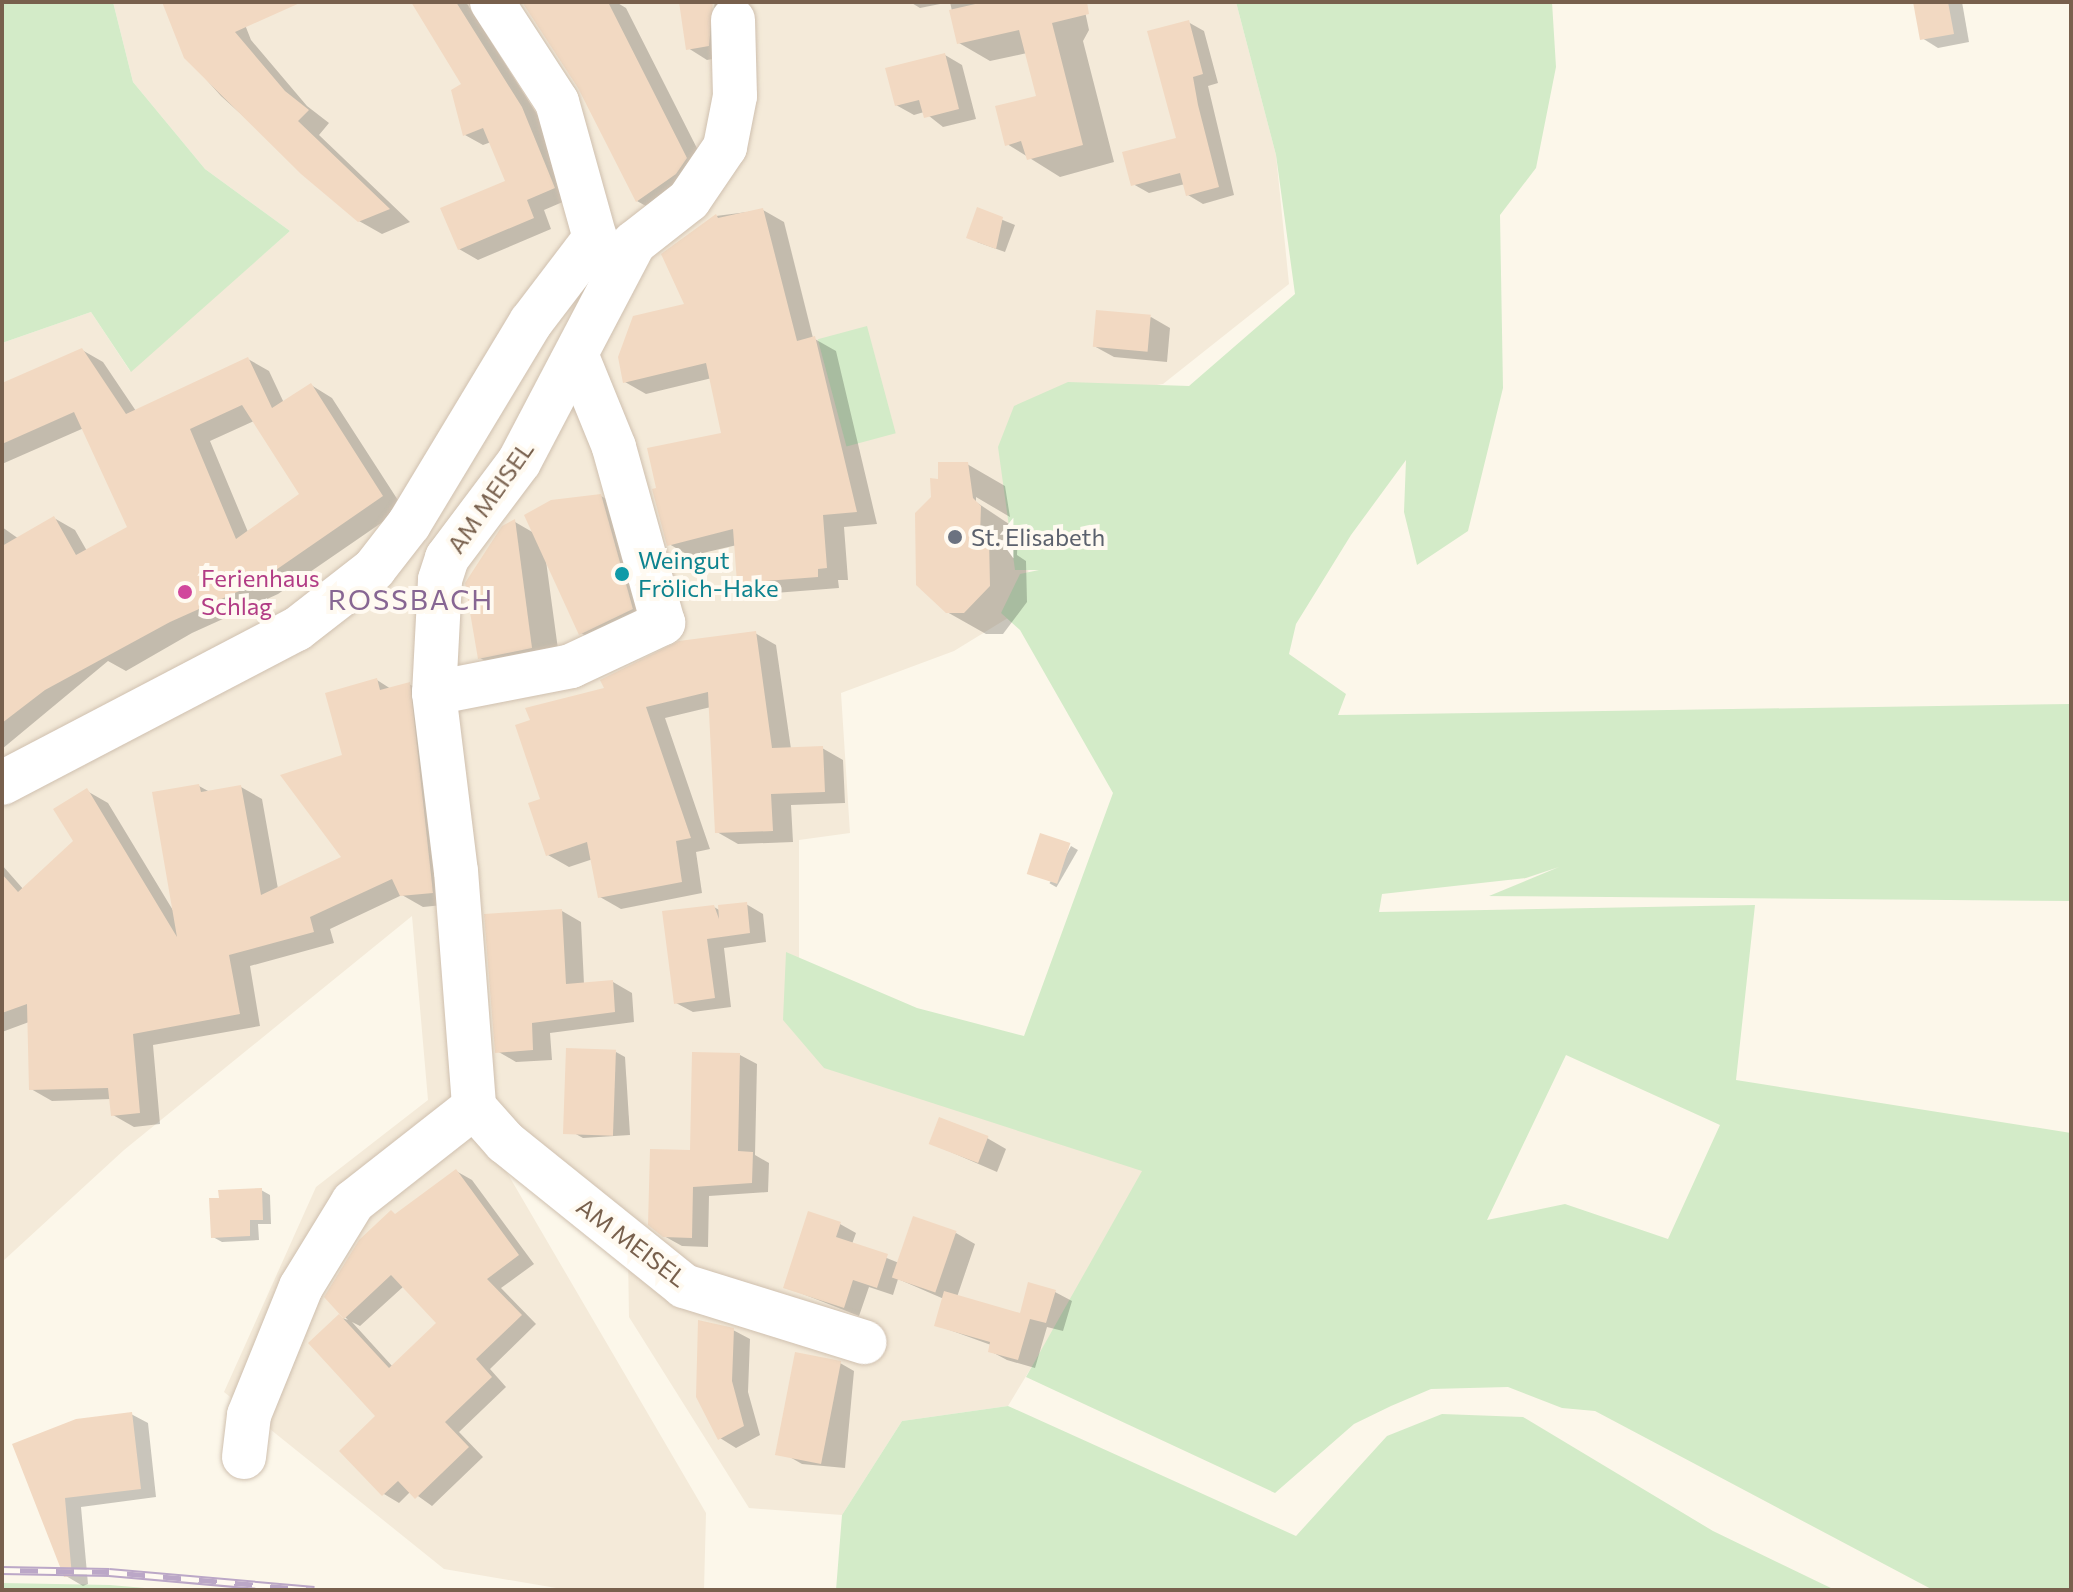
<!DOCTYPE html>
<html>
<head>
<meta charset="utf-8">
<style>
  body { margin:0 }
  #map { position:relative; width:2073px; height:1592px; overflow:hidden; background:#fcf7ea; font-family:Commissioner,sans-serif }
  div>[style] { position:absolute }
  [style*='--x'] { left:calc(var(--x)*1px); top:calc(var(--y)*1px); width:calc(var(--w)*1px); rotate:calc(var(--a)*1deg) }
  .residential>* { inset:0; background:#f4ead9 }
  .green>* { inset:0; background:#d3ebc8; transform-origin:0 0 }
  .shadow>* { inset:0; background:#0003; transform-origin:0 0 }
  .building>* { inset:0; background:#f2d9c2; transform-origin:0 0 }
  .roads { filter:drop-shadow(0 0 2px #cfc0af) drop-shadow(0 0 2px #cfc0af) }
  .street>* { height:44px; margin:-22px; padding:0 22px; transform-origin:22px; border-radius:22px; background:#fff }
  .rail>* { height:9px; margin-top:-4.5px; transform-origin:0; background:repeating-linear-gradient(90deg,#fffaf1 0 18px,#bba7c7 0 36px); box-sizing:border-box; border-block:2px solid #bba7c7 }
  .dots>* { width:22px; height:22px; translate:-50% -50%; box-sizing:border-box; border:4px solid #fffaf1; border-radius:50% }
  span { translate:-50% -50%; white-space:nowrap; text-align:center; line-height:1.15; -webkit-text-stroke:8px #fffaf1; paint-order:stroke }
  .street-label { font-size:24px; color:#78604d }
  .worship-label { font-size:24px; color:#5b616d }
  .left { translate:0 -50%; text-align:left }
  .culture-label { font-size:24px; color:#0d838f }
  .hotel-label { font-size:24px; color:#b23c85 }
  .quarter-label { font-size:28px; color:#876693; letter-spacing:2px }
  .frame { position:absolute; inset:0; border:4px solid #78604d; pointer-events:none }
</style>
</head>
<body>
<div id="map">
  <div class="residential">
    <i style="clip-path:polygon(113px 2px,1236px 2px,1276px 155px,1289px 284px,1163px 384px,1025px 407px,1029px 605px,954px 651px,841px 693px,850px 833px,799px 840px,799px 1020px,1151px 1169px,1008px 1406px,902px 1421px,842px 1515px,749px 1508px,629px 1317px,628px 1256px,492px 1147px,706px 1513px,704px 1590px,568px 1590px,444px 1569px,224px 1392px,316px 1187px,428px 1100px,412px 916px,124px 1150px,2px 1262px,2px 343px,91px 312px,130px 371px,290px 231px,205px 169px,133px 82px)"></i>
  </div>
  <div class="green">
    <i style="clip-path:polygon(2px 2px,113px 2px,133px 82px,205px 169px,290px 231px,131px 372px,91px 312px,2px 343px)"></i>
    <i style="clip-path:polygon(evenodd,1236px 2px,1552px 2px,1556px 67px,1536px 168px,1500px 215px,1503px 388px,1468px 531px,1417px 565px,1404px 512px,1406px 460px,1351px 535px,1296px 624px,1289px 654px,1346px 694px,1338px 715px,2071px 704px,2071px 901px,1489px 896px,1559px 867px,1526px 878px,1382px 894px,1379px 912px,1755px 905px,1736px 1080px,2071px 1133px,2071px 1590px,1933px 1590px,1595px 1411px,1562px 1408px,1508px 1387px,1431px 1389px,1391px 1406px,1354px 1424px,1275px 1493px,1026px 1377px,1142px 1171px,824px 1068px,783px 1020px,786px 952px,917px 1008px,1024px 1036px,1113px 793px,1020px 630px,1001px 613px,1020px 574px,1039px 570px,1015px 570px,998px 447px,1014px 406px,1068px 382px,1189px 386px,1295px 294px,1276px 155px,1236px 2px,1566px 1055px,1720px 1125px,1668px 1239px,1565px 1204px,1487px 1220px,1566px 1055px)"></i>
    <i style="left:867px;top:326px;width:111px;height:51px;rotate:75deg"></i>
    <i style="clip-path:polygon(1008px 1406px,1296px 1536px,1387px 1436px,1442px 1414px,1523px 1417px,1713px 1531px,1835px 1590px,836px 1590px,842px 1515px,902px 1421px)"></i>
    <i style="clip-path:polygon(2px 1583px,110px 1585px,168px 1590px,2px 1590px)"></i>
  </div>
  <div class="shadow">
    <i style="clip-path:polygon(164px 2px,236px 2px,251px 40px,307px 106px,329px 123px,319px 135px,410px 222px,382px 234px,359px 221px,221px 96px,186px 57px)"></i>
    <i style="clip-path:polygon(412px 2px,466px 2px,540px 119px,572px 198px,544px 210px,551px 229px,478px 260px,459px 249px,508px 182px,491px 142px,483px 145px,465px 135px,464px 85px)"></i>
    <i style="clip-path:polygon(524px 2px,616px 2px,626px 8px,709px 172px,660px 214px,637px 201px,580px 87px)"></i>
    <i style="clip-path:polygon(681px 2px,711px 2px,713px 15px,715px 2px,730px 2px,728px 56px,707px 60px,688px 48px)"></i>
    <i style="clip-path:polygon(910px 2px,1083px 2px,1089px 30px,1083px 41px,1114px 162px,1060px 177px,1007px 144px,1038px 97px,1027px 53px,990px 61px,959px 43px,950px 2px,920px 8px)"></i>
    <i style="clip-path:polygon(1915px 2px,1962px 2px,1969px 42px,1938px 48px,1922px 38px)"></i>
    <i style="clip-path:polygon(1188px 22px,1204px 31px,1218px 83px,1208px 86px,1234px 195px,1203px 204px,1188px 195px,1185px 184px,1149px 193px,1133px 184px,1178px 139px)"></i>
    <i style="clip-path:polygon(945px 55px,962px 65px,976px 119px,943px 127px,924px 112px,914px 115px,896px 105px)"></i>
    <i style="clip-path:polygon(763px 210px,784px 222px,813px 338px,836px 351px,877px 524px,844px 527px,848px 580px,838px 580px,839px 588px,761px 594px,739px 582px,737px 545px,690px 556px,669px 544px,723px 435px,712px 378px,646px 394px,625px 382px,687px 305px,716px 216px)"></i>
    <i style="clip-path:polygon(978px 210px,1015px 225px,1005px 252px,977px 242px)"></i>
    <i style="clip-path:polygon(1151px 317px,1170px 328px,1167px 362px,1114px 357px,1094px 346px)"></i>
    <i style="clip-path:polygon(evenodd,82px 350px,103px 362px,136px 411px,248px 359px,269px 371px,284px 403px,311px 385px,332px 398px,403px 508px,278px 594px,192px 633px,126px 671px,108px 661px,2px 749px,2px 527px,19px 539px,54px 518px,75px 530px,87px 551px,129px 527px,84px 428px,2px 464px,2px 385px,82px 350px,254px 421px,301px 495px,248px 532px,210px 441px,254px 421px)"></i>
    <i style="clip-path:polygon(967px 464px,1005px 486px,1010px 517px,976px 497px,976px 502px,1018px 530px,1017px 555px,1026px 561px,1027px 602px,1003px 634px,986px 634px,947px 612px,933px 498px,940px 481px)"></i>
    <i style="clip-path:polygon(601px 496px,629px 512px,660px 625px,608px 649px,581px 633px,546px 561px,560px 664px,509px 674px,480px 658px,515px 522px,534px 533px)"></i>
    <i style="clip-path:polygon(755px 633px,776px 645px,791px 749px,822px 748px,843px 760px,845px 803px,791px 805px,793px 842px,738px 844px,717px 832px,711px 707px,665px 718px,710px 849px,696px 852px,702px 893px,621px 909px,600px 897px,593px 859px,569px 867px,548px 855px,542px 800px,607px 689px)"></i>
    <i style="clip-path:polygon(377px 680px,391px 689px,409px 684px,430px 696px,453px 904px,423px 907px,402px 895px,330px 929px,334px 943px,250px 966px,260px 1026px,153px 1045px,160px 1124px,134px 1127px,113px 1115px,111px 1099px,52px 1101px,31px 1089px,29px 1022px,2px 1032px,2px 865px,24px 890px,75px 841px,87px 791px,108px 803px,174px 912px,199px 786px,210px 792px,241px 787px,262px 799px,278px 889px,344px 858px,345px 757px)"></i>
    <i style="left:1071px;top:846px;width:8px;height:43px;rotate:30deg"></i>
    <i style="clip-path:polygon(746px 904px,763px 914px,766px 942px,724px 948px,731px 1007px,693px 1012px,676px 1003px,714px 907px,721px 911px)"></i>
    <i style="clip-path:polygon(562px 911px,581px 922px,584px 984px,613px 982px,632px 993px,634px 1022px,550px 1033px,552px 1060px,516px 1062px,497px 1051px)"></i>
    <i style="clip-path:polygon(616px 1052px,625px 1057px,630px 1135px,583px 1138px,574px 1133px)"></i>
    <i style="clip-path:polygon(740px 1055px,757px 1064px,755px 1155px,769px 1163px,768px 1192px,709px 1196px,708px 1247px,682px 1246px,664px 1236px,692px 1152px)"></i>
    <i style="clip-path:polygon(987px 1138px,1006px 1149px,997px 1172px,930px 1143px)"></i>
    <i style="clip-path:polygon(evenodd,456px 1171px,472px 1180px,534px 1264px,501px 1288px,536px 1324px,490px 1369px,506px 1387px,459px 1432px,483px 1457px,432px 1506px,411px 1491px,399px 1503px,384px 1494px,378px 1417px,340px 1317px,348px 1320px,326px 1297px,397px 1216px,456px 1171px,404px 1286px,439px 1324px,393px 1367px,352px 1322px,360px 1326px,404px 1286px)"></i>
    <i style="clip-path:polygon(261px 1190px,270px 1195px,271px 1224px,258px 1224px,259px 1240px,222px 1242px,213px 1237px)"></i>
    <i style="clip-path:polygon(840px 1224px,856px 1233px,852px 1244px,899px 1263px,956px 1233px,975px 1244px,957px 1297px,1021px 1315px,1055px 1292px,1072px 1301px,1063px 1331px,1047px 1327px,1035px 1368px,1007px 1360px,990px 1351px,991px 1345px,936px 1325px,944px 1299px,898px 1279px,893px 1295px,869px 1287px,859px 1316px,785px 1287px)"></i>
    <i style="clip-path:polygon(733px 1330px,750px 1339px,748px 1392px,760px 1435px,736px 1448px,720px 1438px)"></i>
    <i style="clip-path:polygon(840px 1363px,854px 1371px,845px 1468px,802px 1464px,788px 1456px)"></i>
    <i style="clip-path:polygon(131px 1414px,148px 1423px,156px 1497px,81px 1507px,88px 1584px,83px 1586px,66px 1576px,14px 1445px)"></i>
  </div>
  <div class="building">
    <i style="clip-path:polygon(162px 2px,302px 2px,235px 32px,285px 91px,309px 110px,298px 121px,390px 209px,358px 222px,301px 174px,184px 58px)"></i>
    <i style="clip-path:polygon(411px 2px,456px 2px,522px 107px,555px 188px,527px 200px,534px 218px,458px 250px,440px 208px,505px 181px,483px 128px,463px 136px,451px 90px,461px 84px)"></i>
    <i style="clip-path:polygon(522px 2px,608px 2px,687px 158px,676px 174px,636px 202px,578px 88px)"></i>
    <i style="clip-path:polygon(679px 2px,713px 2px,709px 46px,686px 50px)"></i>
    <i style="clip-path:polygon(984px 2px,1087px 2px,1089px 14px,1052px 23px,1083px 145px,1027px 160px,1021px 141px,1005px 146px,995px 106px,1036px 96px,1019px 30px,957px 44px,949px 10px)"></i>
    <i style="clip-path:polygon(1913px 2px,1948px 2px,1954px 34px,1920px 40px)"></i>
    <i style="clip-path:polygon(1189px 20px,1203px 74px,1193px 77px,1198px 105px,1219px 187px,1186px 196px,1180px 173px,1131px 186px,1122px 152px,1176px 138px,1147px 31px)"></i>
    <i style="clip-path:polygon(945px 53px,959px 109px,924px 118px,919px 100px,895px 106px,885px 68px)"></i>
    <i style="clip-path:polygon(977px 207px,1003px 217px,996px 249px,966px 238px)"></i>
    <i style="clip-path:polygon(763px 208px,797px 341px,815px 336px,857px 512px,823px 515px,827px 568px,818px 569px,818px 577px,737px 583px,733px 529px,667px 546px,652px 489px,656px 488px,647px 448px,721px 433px,706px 363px,623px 383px,618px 357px,633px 316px,684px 304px,661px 254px,716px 214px,718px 218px)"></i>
    <i style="left:1096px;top:310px;width:55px;height:37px;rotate:5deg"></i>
    <i style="clip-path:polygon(evenodd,82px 348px,126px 414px,248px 357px,272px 408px,311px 383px,383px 496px,257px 583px,170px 622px,45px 690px,2px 723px,2px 546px,54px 516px,76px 555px,127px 527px,74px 412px,2px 444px,2px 383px,82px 348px,242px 405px,299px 494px,236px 539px,190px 429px,242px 405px)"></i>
    <i style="clip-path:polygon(938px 462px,968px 462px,973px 498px,981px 506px,980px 537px,989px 537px,990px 586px,964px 613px,946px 613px,916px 585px,915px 513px,931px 497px,930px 478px,938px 479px)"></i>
    <i style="clip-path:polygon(601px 494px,633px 609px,579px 635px,524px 515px,551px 500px)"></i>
    <i style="clip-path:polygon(515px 519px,532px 648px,478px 659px,465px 583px,502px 526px)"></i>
    <i style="clip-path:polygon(756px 631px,772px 748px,823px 746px,825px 792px,771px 794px,773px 831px,715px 833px,708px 692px,646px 707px,691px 838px,676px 841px,682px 882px,598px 898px,587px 842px,546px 856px,528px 803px,540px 799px,515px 725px,530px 720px,525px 708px,604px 688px,600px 680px,679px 641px)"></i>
    <i style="clip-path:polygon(377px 678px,380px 690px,410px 682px,433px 893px,400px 896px,392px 879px,310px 917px,314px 932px,229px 955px,240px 1014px,133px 1034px,140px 1113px,111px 1116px,108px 1088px,29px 1090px,27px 1004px,2px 1013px,2px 874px,18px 892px,73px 841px,53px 809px,87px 788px,177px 937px,152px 792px,199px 784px,201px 792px,241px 785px,261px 895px,341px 857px,280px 775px,342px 755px,325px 693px)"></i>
    <i style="left:1040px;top:833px;width:32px;height:43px;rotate:18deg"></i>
    <i style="clip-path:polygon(747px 902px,750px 933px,707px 939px,715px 998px,674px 1004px,662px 911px,714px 905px,719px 919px,718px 905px)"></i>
    <i style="clip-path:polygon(562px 909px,566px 984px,613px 980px,615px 1012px,532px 1023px,533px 1050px,495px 1053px,484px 914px)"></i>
    <i style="left:566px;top:1048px;width:50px;height:86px;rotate:2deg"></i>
    <i style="clip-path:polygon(692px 1052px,740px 1053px,738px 1151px,753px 1152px,752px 1183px,693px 1187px,692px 1238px,663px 1237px,648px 1225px,650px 1149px,690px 1150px)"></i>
    <i style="left:939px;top:1117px;width:53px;height:29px;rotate:21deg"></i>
    <i style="clip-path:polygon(456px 1169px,519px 1255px,487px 1279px,522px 1315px,476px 1359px,492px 1377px,445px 1422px,469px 1447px,415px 1499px,398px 1481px,382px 1496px,339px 1451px,375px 1416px,308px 1343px,339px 1314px,389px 1368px,436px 1323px,391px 1275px,344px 1319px,324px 1297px,359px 1240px,391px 1210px,395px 1214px)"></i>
    <i style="clip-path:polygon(262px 1188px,263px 1220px,250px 1220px,250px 1236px,211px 1238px,209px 1198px,219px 1198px,218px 1190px)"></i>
    <i style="clip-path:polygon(808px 1211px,841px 1222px,836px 1237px,888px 1254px,877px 1288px,853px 1280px,844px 1308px,783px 1288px)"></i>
    <i style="left:913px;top:1216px;width:46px;height:65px;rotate:19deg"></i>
    <i style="clip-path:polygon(1028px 1282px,1056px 1290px,1046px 1323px,1030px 1319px,1018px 1360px,988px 1352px,990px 1342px,934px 1326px,944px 1291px,1020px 1313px)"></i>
    <i style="clip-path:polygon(698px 1320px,734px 1328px,732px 1381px,744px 1426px,718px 1440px,696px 1397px)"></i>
    <i style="left:795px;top:1352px;width:47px;height:105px;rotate:11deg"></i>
    <i style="clip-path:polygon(132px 1412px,141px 1489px,65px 1498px,72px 1576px,64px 1577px,12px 1444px,76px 1419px)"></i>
  </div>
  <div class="roads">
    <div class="street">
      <i style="--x:492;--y:2;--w:119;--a:57"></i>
      <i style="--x:557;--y:102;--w:141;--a:74.4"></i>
      <i style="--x:733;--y:20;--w:76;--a:88.5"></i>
      <i style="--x:735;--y:96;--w:52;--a:101.1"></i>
      <i style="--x:725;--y:147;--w:64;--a:124.2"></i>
      <i style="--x:689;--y:200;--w:70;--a:142"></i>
      <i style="--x:634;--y:243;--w:247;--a:117.7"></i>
      <i style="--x:519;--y:462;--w:120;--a:126.9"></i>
      <i style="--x:447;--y:558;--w:23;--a:108"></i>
      <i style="--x:440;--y:580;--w:113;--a:93"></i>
      <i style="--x:434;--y:693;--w:179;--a:83"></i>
      <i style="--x:456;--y:871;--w:237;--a:85.6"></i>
      <i style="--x:474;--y:1107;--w:47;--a:48.5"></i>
      <i style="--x:505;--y:1142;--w:230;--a:38.8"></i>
      <i style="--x:684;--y:1286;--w:189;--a:17.3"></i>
      <i style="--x:434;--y:693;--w:140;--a:-11.1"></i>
      <i style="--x:571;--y:666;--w:102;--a:-25.1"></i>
      <i style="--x:663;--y:623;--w:183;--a:-105.6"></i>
      <i style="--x:614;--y:447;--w:95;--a:-112.2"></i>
      <i style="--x:2;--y:783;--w:333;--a:-27.6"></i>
      <i style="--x:297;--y:629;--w:98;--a:-37.9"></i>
      <i style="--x:374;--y:569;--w:57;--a:-52.1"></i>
      <i style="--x:409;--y:524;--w:236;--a:-58.9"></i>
      <i style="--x:531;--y:322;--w:106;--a:-52.7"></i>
      <i style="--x:244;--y:1457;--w:42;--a:-83.2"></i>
      <i style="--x:249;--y:1415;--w:138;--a:-67.9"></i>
      <i style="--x:301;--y:1287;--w:100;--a:-58.5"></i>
      <i style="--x:353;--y:1202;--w:154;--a:-38.1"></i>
    </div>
  </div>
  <div class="rail">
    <i style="--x:2;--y:1570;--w:107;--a:1.1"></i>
    <i style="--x:109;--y:1572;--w:206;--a:5"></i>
  </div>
  <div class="dots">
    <i style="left:955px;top:537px;background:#6b7280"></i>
    <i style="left:622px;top:574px;background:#0f9aa8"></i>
    <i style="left:185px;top:592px;background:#d1479c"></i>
  </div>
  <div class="street-label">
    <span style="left:490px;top:497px;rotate:-55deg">AM MEISEL</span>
    <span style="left:632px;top:1242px;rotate:37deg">AM MEISEL</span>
  </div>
  <div class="worship-label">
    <span class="left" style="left:971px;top:537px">St. Elisabeth</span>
  </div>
  <div class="culture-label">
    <span class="left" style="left:638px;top:574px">Weingut<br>Frölich-Hake</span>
  </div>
  <div class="hotel-label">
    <span class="left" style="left:201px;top:592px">Ferienhaus<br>Schlag</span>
  </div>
  <div class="quarter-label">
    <span style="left:411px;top:599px">ROSSBACH</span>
  </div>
  <div class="frame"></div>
</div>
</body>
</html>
